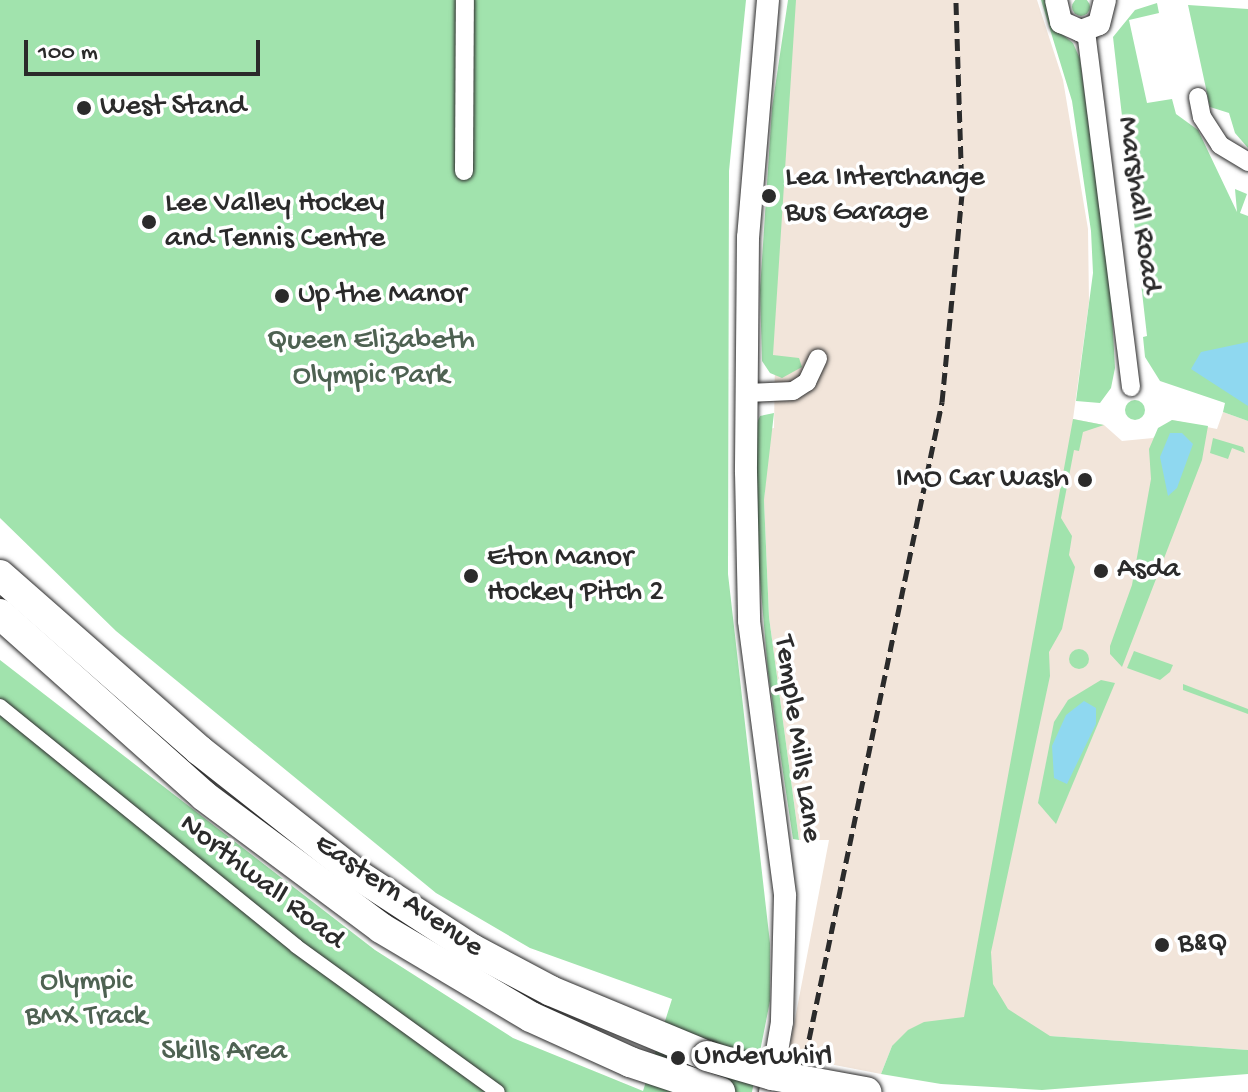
<!DOCTYPE html>
<html>
<head>
<meta charset="utf-8">
<style>
  body { margin:0 }
  #map { position:relative; width:1248px; height:1092px; overflow:hidden; background:#fff; font-family:"Gochi Hand",sans-serif }
  div>[style] { position:absolute }
  [style*='--x'] { left:calc(var(--x)*1px); top:calc(var(--y)*1px); width:calc(var(--w)*1px); rotate:calc(var(--a)*1deg) }
  .built>* { inset:0; background:#f2e5da }
  .green>* { inset:0; background:#a1e3ad }
  .round { border-radius:50% }
  .water>* { inset:0; background:#8fd8f0 }
  .roads { filter:drop-shadow(0 0 2px #2b2b2b) drop-shadow(0 0 2px #2b2b2b) }
  .pedestrian>* { height:14px; margin:-7px; padding:0 7px; transform-origin:7px; border-radius:7px; background:#fff }
  .minor>* { height:18px; margin:-9px; padding:0 9px; transform-origin:9px; border-radius:9px; background:#fff }
  .tertiary>* { height:22px; margin:-11px; padding:0 11px; transform-origin:11px; border-radius:11px; background:#fff }
  .trunk>* { height:30px; margin:-15px; padding:0 15px; transform-origin:15px; border-radius:15px; background:#fff }
  .rail>* { height:5px; margin-top:-2.5px; transform-origin:0; background:repeating-linear-gradient(90deg,#2b2b2b 0 12px,transparent 0 18px) }
  .bridges { filter:drop-shadow(0 0 2px #2b2b2b) drop-shadow(0 0 2px #2b2b2b) }
  .trunk-bridge>* { height:30px; margin:-15px; padding:0 15px; transform-origin:15px; border-radius:15px; background:#fff }
  .dots>* { width:22px; height:22px; translate:-50% -50%; box-sizing:border-box; border:4px solid #fff; border-radius:50% }
  span { translate:-50% -50%; white-space:nowrap; text-align:center; line-height:1.15; -webkit-text-stroke:7px #fff; paint-order:stroke }
  .poi-label { font-size:30px; color:#2b2b2b }
  .left { translate:0 -50%; text-align:left }
  .right { translate:-100% -50%; text-align:right }
  .street-label { font-size:30px; color:#2b2b2b }
  .park-label { font-size:30px; color:#4e6252 }
  .scale { position:absolute; left:24px; top:40px; width:236px; height:36px; box-sizing:border-box; border:4px solid #2b2b2b; border-top:0; padding-left:10px; font-size:24px; line-height:28px; white-space:nowrap; color:#2b2b2b; -webkit-text-stroke:6px #fff; paint-order:stroke }
</style>
</head>
<body>
<div id="map">
  <div class="built">
    <i style="clip-path:polygon(795px 0,1037px 0,1063px 80px,1088px 229px,1089px 302px,1073px 419px,1104px 425px,1122px 441px,1153px 438px,1172px 420px,1217px 429px,1223px 412px,1248px 421px,1248px 1050px,1050px 1036px,892px 1046px,881px 1074px,788px 1056px,829px 840px,799px 840px,769px 617px,764px 500px,769px 429px,774px 428px,775px 359px,767px 357px,776px 146px)"></i>
  </div>
  <div class="green">
    <i class="round" style="left:1072px;top:-2px;width:18px;height:18px"></i>
    <i style="clip-path:polygon(0 0,746px 0,729px 171px,728px 574px,770px 943px,770px 1001px,752px 1092px,0 1092px,0 660px,375px 950px,513px 1038px,643px 1091px,672px 999px,530px 948px,436px 893px,116px 631px,0 518px)"></i>
    <i style="clip-path:polygon(788px 0,796px 0,773px 355px,799px 358px,802px 367px,782px 378px,770px 373px,762px 361px,760px 290px,772px 108px)"></i>
    <i style="clip-path:polygon(1041px 0,1047px 0,1058px 31px,1073px 43px,1080px 59px,1111px 295px,1115px 368px,1111px 388px,1100px 403px,1076px 401px,1093px 273px,1091px 231px,1072px 101px)"></i>
    <i style="clip-path:polygon(1157px 3px,1159px 13px,1129px 20px,1147px 103px,1172px 99px,1176px 114px,1198px 130px,1237px 212px,1235px 189px,1247px 194px,1240px 213px,1248px 216px,1248px 421px,1223px 412px,1225px 403px,1160px 381px,1145px 357px,1143px 337px,1147px 336px,1113px 37px,1135px 10px)"></i>
    <i style="clip-path:polygon(1188px 5px,1248px 9px,1248px 148px,1235px 133px,1229px 113px,1210px 107px)"></i>
    <i class="round" style="left:1125px;top:400px;width:20px;height:20px"></i>
    <i style="clip-path:polygon(774px 413px,764px 500px,769px 617px,799px 840px,793px 839px,768px 672px,755px 521px,756px 425px,760px 416px)"></i>
    <i style="clip-path:polygon(1073px 419px,1104px 425px,1083px 432px,1079px 451px,1074px 450px,1061px 518px,1072px 536px,1069px 555px,1075px 567px,1062px 629px,1049px 652px,1050px 676px,991px 952px,993px 984px,1008px 1009px,1050px 1036px,1248px 1050px,1248px 1074px,1042px 1090px,941px 1084px,881px 1074px,892px 1046px,908px 1030px,924px 1022px,964px 1017px)"></i>
    <i style="clip-path:polygon(1172px 420px,1208px 426px,1202px 460px,1122px 667px,1110px 654px,1110px 646px,1132px 585px,1151px 479px,1149px 449px,1158px 428px)"></i>
    <i style="clip-path:polygon(1213px 438px,1243px 447px,1245px 453px,1232px 448px,1228px 459px,1210px 453px)"></i>
    <i class="round" style="left:1069px;top:649px;width:20px;height:20px"></i>
    <i style="clip-path:polygon(1134px 651px,1173px 665px,1170px 672px,1160px 680px,1127px 668px)"></i>
    <i style="clip-path:polygon(1101px 680px,1115px 683px,1056px 824px,1038px 803px,1054px 722px,1068px 700px)"></i>
    <i style="clip-path:polygon(1183px 684px,1248px 709px,1248px 714px,1183px 690px)"></i>
  </div>
  <div class="water">
    <i style="clip-path:polygon(1248px 342px,1248px 406px,1191px 369px,1201px 352px)"></i>
    <i style="clip-path:polygon(1170px 433px,1182px 433px,1193px 444px,1177px 488px,1168px 496px,1160px 457px)"></i>
    <i style="clip-path:polygon(1084px 701px,1096px 708px,1096px 724px,1067px 784px,1054px 778px,1052px 746px,1066px 715px)"></i>
  </div>
  <div class="roads">
    <div class="pedestrian">
      <i style="--x:0;--y:706;--w:381;--a:39"></i>
      <i style="--x:296;--y:946;--w:249;--a:35.9"></i>
    </div>
    <div class="minor">
      <i style="--x:1086;--y:31;--w:359;--a:82.8"></i>
      <i style="--x:1198;--y:97;--w:20;--a:79"></i>
      <i style="--x:1202;--y:117;--w:33;--a:57"></i>
      <i style="--x:1220;--y:145;--w:33;--a:31"></i>
      <i style="--x:464;--y:171;--w:171;--a:-89.7"></i>
      <i style="--x:747;--y:393;--w:46;--a:-2.5"></i>
      <i style="--x:793;--y:391;--w:17;--a:-33"></i>
      <i style="--x:807;--y:382;--w:26;--a:-65"></i>
    </div>
    <div class="tertiary">
      <i style="--x:768;--y:0;--w:238;--a:94.8"></i>
      <i style="--x:748;--y:237;--w:235;--a:90.5"></i>
      <i style="--x:746;--y:472;--w:149;--a:88.8"></i>
      <i style="--x:749;--y:621;--w:277;--a:82.5"></i>
      <i style="--x:785;--y:896;--w:126;--a:91.4"></i>
      <i style="--x:782;--y:1022;--w:71;--a:99.7"></i>
      <i style="--x:1056;--y:0;--w:23;--a:77"></i>
      <i style="--x:1061;--y:22;--w:22;--a:24"></i>
      <i style="--x:1081;--y:31;--w:19;--a:-21"></i>
      <i style="--x:1099;--y:24;--w:25;--a:-76"></i>
    </div>
    <div class="trunk">
      <i style="--x:0;--y:575;--w:265;--a:41.3"></i>
      <i style="--x:199;--y:750;--w:202;--a:38.2"></i>
      <i style="--x:358;--y:875;--w:136;--a:33"></i>
      <i style="--x:472;--y:949;--w:89;--a:28"></i>
      <i style="--x:551;--y:991;--w:169;--a:22.6"></i>
      <i style="--x:0;--y:614;--w:273;--a:41.7"></i>
      <i style="--x:204;--y:796;--w:221;--a:36.7"></i>
      <i style="--x:381;--y:928;--w:174;--a:30.7"></i>
      <i style="--x:531;--y:1017;--w:109;--a:24.4"></i>
      <i style="--x:630;--y:1062;--w:95;--a:18.4"></i>
    </div>
  </div>
  <div class="rail">
    <i style="--x:798;--y:1092;--w:705;--a:-78.21"></i>
    <i style="--x:942;--y:402;--w:209;--a:-84.5"></i>
    <i style="--x:962;--y:194;--w:194;--a:-91.8"></i>
  </div>
  <div class="bridges">
    <div class="trunk-bridge">
      <i style="--x:707;--y:1056;--w:68;--a:16.3"></i>
      <i style="--x:772;--y:1075;--w:96;--a:10.3"></i>
    </div>
  </div>
  <div class="dots">
    <i style="left:84px;top:108px;background:#2b2b2b"></i>
    <i style="left:769px;top:196px;background:#2b2b2b"></i>
    <i style="left:149px;top:222px;background:#2b2b2b"></i>
    <i style="left:282px;top:296px;background:#2b2b2b"></i>
    <i style="left:1085px;top:480px;background:#2b2b2b"></i>
    <i style="left:1101px;top:571px;background:#2b2b2b"></i>
    <i style="left:471px;top:576px;background:#2b2b2b"></i>
    <i style="left:1162px;top:945px;background:#2b2b2b"></i>
    <i style="left:678px;top:1058px;background:#2b2b2b"></i>
  </div>
  <div class="poi-label">
    <span class="left" style="left:100px;top:108px">West Stand</span>
    <span class="left" style="left:785px;top:196px">Lea Interchange<br>Bus Garage</span>
    <span class="left" style="left:165px;top:222px">Lee Valley Hockey<br>and Tennis Centre</span>
    <span class="left" style="left:298px;top:296px">Up the Manor</span>
    <span class="right" style="left:1069px;top:480px">IMO Car Wash</span>
    <span class="left" style="left:487px;top:576px">Eton Manor<br>Hockey Pitch 2</span>
    <span class="left" style="left:1117px;top:571px">Asda</span>
    <span class="left" style="left:1178px;top:945px">B&amp;Q</span>
    <span class="left" style="left:694px;top:1058px">Underwhirl</span>
  </div>
  <div class="street-label">
    <span style="left:1137px;top:205px;rotate:82deg">Marshall Road</span>
    <span style="left:796px;top:739px;rotate:82deg">Temple Mills Lane</span>
    <span style="left:261px;top:883px;rotate:38deg">Northwall Road</span>
    <span style="left:398px;top:897px;rotate:34deg">Eastern Avenue</span>
  </div>
  <div class="park-label">
    <span style="left:371px;top:359px">Queen Elizabeth<br>Olympic Park</span>
    <span style="left:86px;top:1000px">Olympic<br>BMX Track</span>
    <span style="left:224px;top:1053px">Skills Area</span>
  </div>
  <div class="scale">100 m</div>
</div>
</body>
</html>
